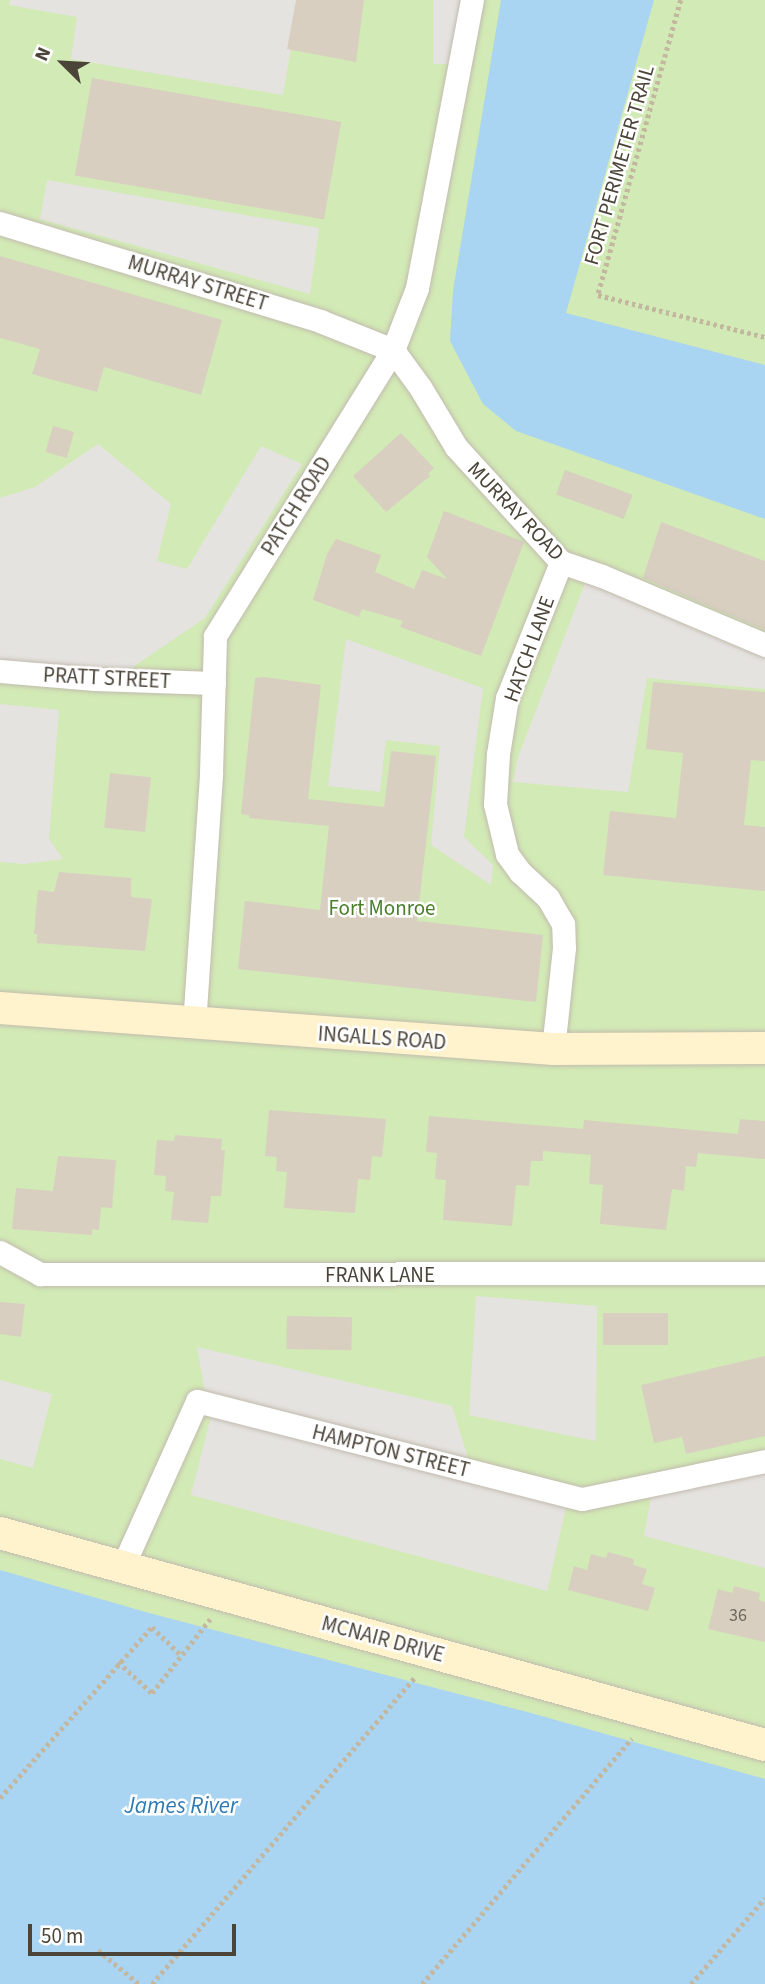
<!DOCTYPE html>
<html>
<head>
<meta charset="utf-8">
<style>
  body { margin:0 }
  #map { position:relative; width:765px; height:1984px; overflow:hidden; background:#f6f3ec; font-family:"Source Sans 3",sans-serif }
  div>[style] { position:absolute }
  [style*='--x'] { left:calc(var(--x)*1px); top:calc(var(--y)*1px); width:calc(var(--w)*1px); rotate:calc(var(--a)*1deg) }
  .green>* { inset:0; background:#d2eab5; transform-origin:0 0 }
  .parking>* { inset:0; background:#e5e3e0; transform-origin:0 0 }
  .water>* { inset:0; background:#a9d4f2 }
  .building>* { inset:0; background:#d8cfc1; transform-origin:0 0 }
  .path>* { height:4.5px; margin-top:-2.25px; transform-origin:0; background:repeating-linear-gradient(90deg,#c4b79f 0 3.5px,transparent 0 7px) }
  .roads { filter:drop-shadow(0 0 2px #c2bbae) drop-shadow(0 0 2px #c2bbae) }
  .street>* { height:23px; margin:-11.5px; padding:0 11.5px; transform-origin:11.5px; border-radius:11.5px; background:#fff }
  .secondary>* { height:32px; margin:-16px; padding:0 16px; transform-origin:16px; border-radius:16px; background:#fff3cd }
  span { translate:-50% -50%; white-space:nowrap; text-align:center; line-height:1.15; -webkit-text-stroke:5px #fff; paint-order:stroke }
  .number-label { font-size:18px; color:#6e675b }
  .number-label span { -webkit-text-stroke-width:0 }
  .street-label { font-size:21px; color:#4b4439 }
  .park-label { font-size:21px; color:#4a7f2a }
  .water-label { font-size:23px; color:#2e7ab2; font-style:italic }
  .north { position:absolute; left:28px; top:28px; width:70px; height:70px; -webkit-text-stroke:5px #fff; paint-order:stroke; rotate:294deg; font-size:19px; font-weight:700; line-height:28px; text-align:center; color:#4b4439 }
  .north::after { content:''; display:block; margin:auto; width:24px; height:32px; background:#4b4439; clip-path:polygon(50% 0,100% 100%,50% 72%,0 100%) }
  .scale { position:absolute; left:28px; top:1924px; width:208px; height:32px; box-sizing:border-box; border:4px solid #4b4439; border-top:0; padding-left:9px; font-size:21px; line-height:24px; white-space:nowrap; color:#4b4439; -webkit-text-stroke:5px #fff; paint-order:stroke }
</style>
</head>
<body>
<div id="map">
  <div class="green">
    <i style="left:0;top:0;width:765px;height:1815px"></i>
  </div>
  <div class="parking">
    <i style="clip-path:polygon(10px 0,299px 0,283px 95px,71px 59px,77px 17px,9px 5px)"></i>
    <i style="left:433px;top:0;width:29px;height:64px"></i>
    <i style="clip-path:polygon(47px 180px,319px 228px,310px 294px,40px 219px)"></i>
    <i style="clip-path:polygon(98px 444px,171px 504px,157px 561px,187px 569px,261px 446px,302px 464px,205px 618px,114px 680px,0 671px,0 498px,35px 487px)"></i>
    <i style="clip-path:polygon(589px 573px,765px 646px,765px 689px,647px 678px,628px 792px,513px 782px,518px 757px)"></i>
    <i style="clip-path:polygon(346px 639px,483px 688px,464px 837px,493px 865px,491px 885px,431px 845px,440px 746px,386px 740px,380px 792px,328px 786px)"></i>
    <i style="clip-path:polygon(0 704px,59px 710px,49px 839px,63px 859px,24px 864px,0 862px)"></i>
    <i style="clip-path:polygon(476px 1296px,597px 1306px,596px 1441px,469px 1415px)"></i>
    <i style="clip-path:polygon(197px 1347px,452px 1406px,472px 1471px,569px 1495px,547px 1591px,191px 1495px,210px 1420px)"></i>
    <i style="clip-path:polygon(0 1380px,52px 1394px,33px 1468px,0 1459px)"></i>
    <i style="clip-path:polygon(765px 1472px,765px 1568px,644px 1536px,651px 1497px)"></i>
  </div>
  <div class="water">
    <i style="clip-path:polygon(501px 0,654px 0,566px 313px,765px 365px,765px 519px,516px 431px,483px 404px,450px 341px,453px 291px)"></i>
    <i style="clip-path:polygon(0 1570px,149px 1613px,531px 1713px,765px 1779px,765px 1984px,0 1984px)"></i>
  </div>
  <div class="building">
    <i style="clip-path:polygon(296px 0,364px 0,356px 62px,287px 49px)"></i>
    <i style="left:92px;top:78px;width:253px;height:99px;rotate:10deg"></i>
    <i style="clip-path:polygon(0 256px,222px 320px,201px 395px,104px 367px,97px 392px,32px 374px,40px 349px,0 338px)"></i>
    <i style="left:53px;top:426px;width:22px;height:27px;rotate:16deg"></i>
    <i style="clip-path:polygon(401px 433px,434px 468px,428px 474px,430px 476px,386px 512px,353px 476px)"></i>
    <i style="left:565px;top:470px;width:72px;height:26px;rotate:20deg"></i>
    <i style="clip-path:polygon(444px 511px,524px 542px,481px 656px,400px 627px,403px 621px,362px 609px,359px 617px,313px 600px,327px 554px,336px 539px,381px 555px,375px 572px,414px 589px,422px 570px,447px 579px,427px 557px)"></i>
    <i style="clip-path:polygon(661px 522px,765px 561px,765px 630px,643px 578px)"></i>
    <i style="clip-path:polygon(264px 677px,321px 685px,308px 799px,384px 807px,391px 751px,436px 756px,417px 921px,543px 935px,536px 1002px,238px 969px,245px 901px,320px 910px,329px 826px,249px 818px,249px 815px,241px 814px,255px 678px)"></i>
    <i style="clip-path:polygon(653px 682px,765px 692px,765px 761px,751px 760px,744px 825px,765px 827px,765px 891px,603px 875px,610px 811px,676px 818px,683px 753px,646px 749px)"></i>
    <i style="left:110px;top:773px;width:41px;height:55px;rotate:6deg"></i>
    <i style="clip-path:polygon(59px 872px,131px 878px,131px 897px,152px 899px,145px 951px,37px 943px,37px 934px,34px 934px,38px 890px,54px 892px)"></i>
    <i style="clip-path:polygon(269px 1110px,386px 1119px,382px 1157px,372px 1156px,370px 1180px,358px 1179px,355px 1213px,284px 1208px,287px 1172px,276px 1171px,277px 1157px,265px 1156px)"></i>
    <i style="clip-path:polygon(429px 1116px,583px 1129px,584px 1120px,738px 1134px,740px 1119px,765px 1121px,765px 1159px,698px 1153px,696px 1167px,686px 1166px,684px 1191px,672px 1189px,666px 1230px,600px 1224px,603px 1185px,589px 1184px,591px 1155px,543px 1151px,543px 1161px,531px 1161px,529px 1186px,516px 1185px,512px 1226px,443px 1220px,446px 1180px,435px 1179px,437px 1153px,426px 1152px)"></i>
    <i style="clip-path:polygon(175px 1135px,222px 1139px,221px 1150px,225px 1150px,221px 1196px,211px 1196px,208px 1223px,171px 1220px,174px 1192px,165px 1191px,166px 1176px,154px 1175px,157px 1140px,174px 1141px)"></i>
    <i style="clip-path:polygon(58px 1156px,116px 1160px,112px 1208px,101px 1207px,99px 1230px,92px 1229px,92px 1235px,12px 1229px,16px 1188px,53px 1191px)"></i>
    <i style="clip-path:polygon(0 1302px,25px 1304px,21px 1337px,0 1334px)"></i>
    <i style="left:603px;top:1313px;width:65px;height:32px"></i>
    <i style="left:287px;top:1316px;width:65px;height:33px;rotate:1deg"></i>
    <i style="clip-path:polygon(765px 1356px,765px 1436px,686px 1454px,682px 1437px,654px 1443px,641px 1385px)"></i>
    <i style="clip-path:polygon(608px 1552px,634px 1559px,633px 1565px,647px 1569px,642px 1584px,655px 1588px,648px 1611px,568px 1590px,574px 1566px,587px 1570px,591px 1554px,606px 1558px)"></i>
    <i style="clip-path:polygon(734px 1586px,760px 1593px,759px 1600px,765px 1602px,765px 1642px,708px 1629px,718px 1589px,732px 1593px)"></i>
  </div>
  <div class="path">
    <i style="--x:681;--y:0;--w:306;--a:105.7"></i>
    <i style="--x:598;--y:295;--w:172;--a:14.1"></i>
    <i style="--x:118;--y:1662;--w:46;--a:42.4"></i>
    <i style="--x:152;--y:1693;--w:94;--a:-51.9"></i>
    <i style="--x:0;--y:1798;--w:229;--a:-48.4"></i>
    <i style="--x:152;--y:1627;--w:40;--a:44"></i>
    <i style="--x:98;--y:1950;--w:53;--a:39.7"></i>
    <i style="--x:152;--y:1984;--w:403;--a:-49.4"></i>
    <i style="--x:422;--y:1984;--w:323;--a:-49.5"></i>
    <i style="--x:691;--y:1984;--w:113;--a:-49.3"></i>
  </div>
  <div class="roads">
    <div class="street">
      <i style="--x:0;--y:223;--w:335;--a:17"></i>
      <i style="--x:320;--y:321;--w:79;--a:21.7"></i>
      <i style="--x:393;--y:350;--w:46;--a:53.9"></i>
      <i style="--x:420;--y:387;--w:70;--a:59"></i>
      <i style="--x:456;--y:447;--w:156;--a:47.6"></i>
      <i style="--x:561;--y:562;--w:43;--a:18.9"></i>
      <i style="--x:602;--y:576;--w:177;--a:22.9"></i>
      <i style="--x:0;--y:671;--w:95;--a:4.8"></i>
      <i style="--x:95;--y:679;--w:119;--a:1.9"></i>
      <i style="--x:194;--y:1025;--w:253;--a:-86.1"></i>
      <i style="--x:211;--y:773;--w:137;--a:-88.3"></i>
      <i style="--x:215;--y:636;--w:337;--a:-58.1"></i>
      <i style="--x:393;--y:350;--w:66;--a:-68.8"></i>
      <i style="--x:417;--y:288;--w:293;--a:-79.2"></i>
      <i style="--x:553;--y:1049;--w:102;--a:-83.8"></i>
      <i style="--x:564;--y:948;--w:24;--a:-92"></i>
      <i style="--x:563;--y:924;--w:30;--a:-120"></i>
      <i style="--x:548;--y:898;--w:38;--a:-137"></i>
      <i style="--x:520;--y:872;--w:22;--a:-126"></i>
      <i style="--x:507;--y:854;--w:51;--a:-103.5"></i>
      <i style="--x:495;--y:804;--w:50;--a:-86.6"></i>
      <i style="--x:498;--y:754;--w:57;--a:-80.9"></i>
      <i style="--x:507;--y:698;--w:146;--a:-68.3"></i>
      <i style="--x:0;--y:1252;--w:46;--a:28.8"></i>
      <i style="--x:40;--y:1274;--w:725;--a:-0.08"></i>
      <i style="--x:122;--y:1568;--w:183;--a:-65.8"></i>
      <i style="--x:197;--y:1401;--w:397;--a:14.3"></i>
      <i style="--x:582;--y:1499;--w:187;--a:-11.7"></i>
    </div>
    <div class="secondary">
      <i style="--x:0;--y:1008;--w:555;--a:4.24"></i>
      <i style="--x:553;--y:1049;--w:212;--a:-0.3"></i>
      <i style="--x:0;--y:1533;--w:794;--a:15.49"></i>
    </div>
  </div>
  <div class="number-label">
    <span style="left:738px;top:1616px">36</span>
  </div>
  <div class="street-label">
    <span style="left:619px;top:165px;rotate:-74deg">FORT PERIMETER TRAIL</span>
    <span style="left:198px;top:283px;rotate:17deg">MURRAY STREET</span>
    <span style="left:296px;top:506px;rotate:-58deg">PATCH ROAD</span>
    <span style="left:516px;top:511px;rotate:46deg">MURRAY ROAD</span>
    <span style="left:529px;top:649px;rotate:-70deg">HATCH LANE</span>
    <span style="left:107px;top:678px;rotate:3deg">PRATT STREET</span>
    <span style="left:382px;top:1038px;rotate:4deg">INGALLS ROAD</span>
    <span style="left:380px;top:1275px">FRANK LANE</span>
    <span style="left:391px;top:1451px;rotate:14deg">HAMPTON STREET</span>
    <span style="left:383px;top:1639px;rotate:15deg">MCNAIR DRIVE</span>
  </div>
  <div class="park-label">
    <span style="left:382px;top:908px">Fort Monroe</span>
  </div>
  <div class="water-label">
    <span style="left:181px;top:1806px">James River</span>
  </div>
  <div class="north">N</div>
  <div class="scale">50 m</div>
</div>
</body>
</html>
